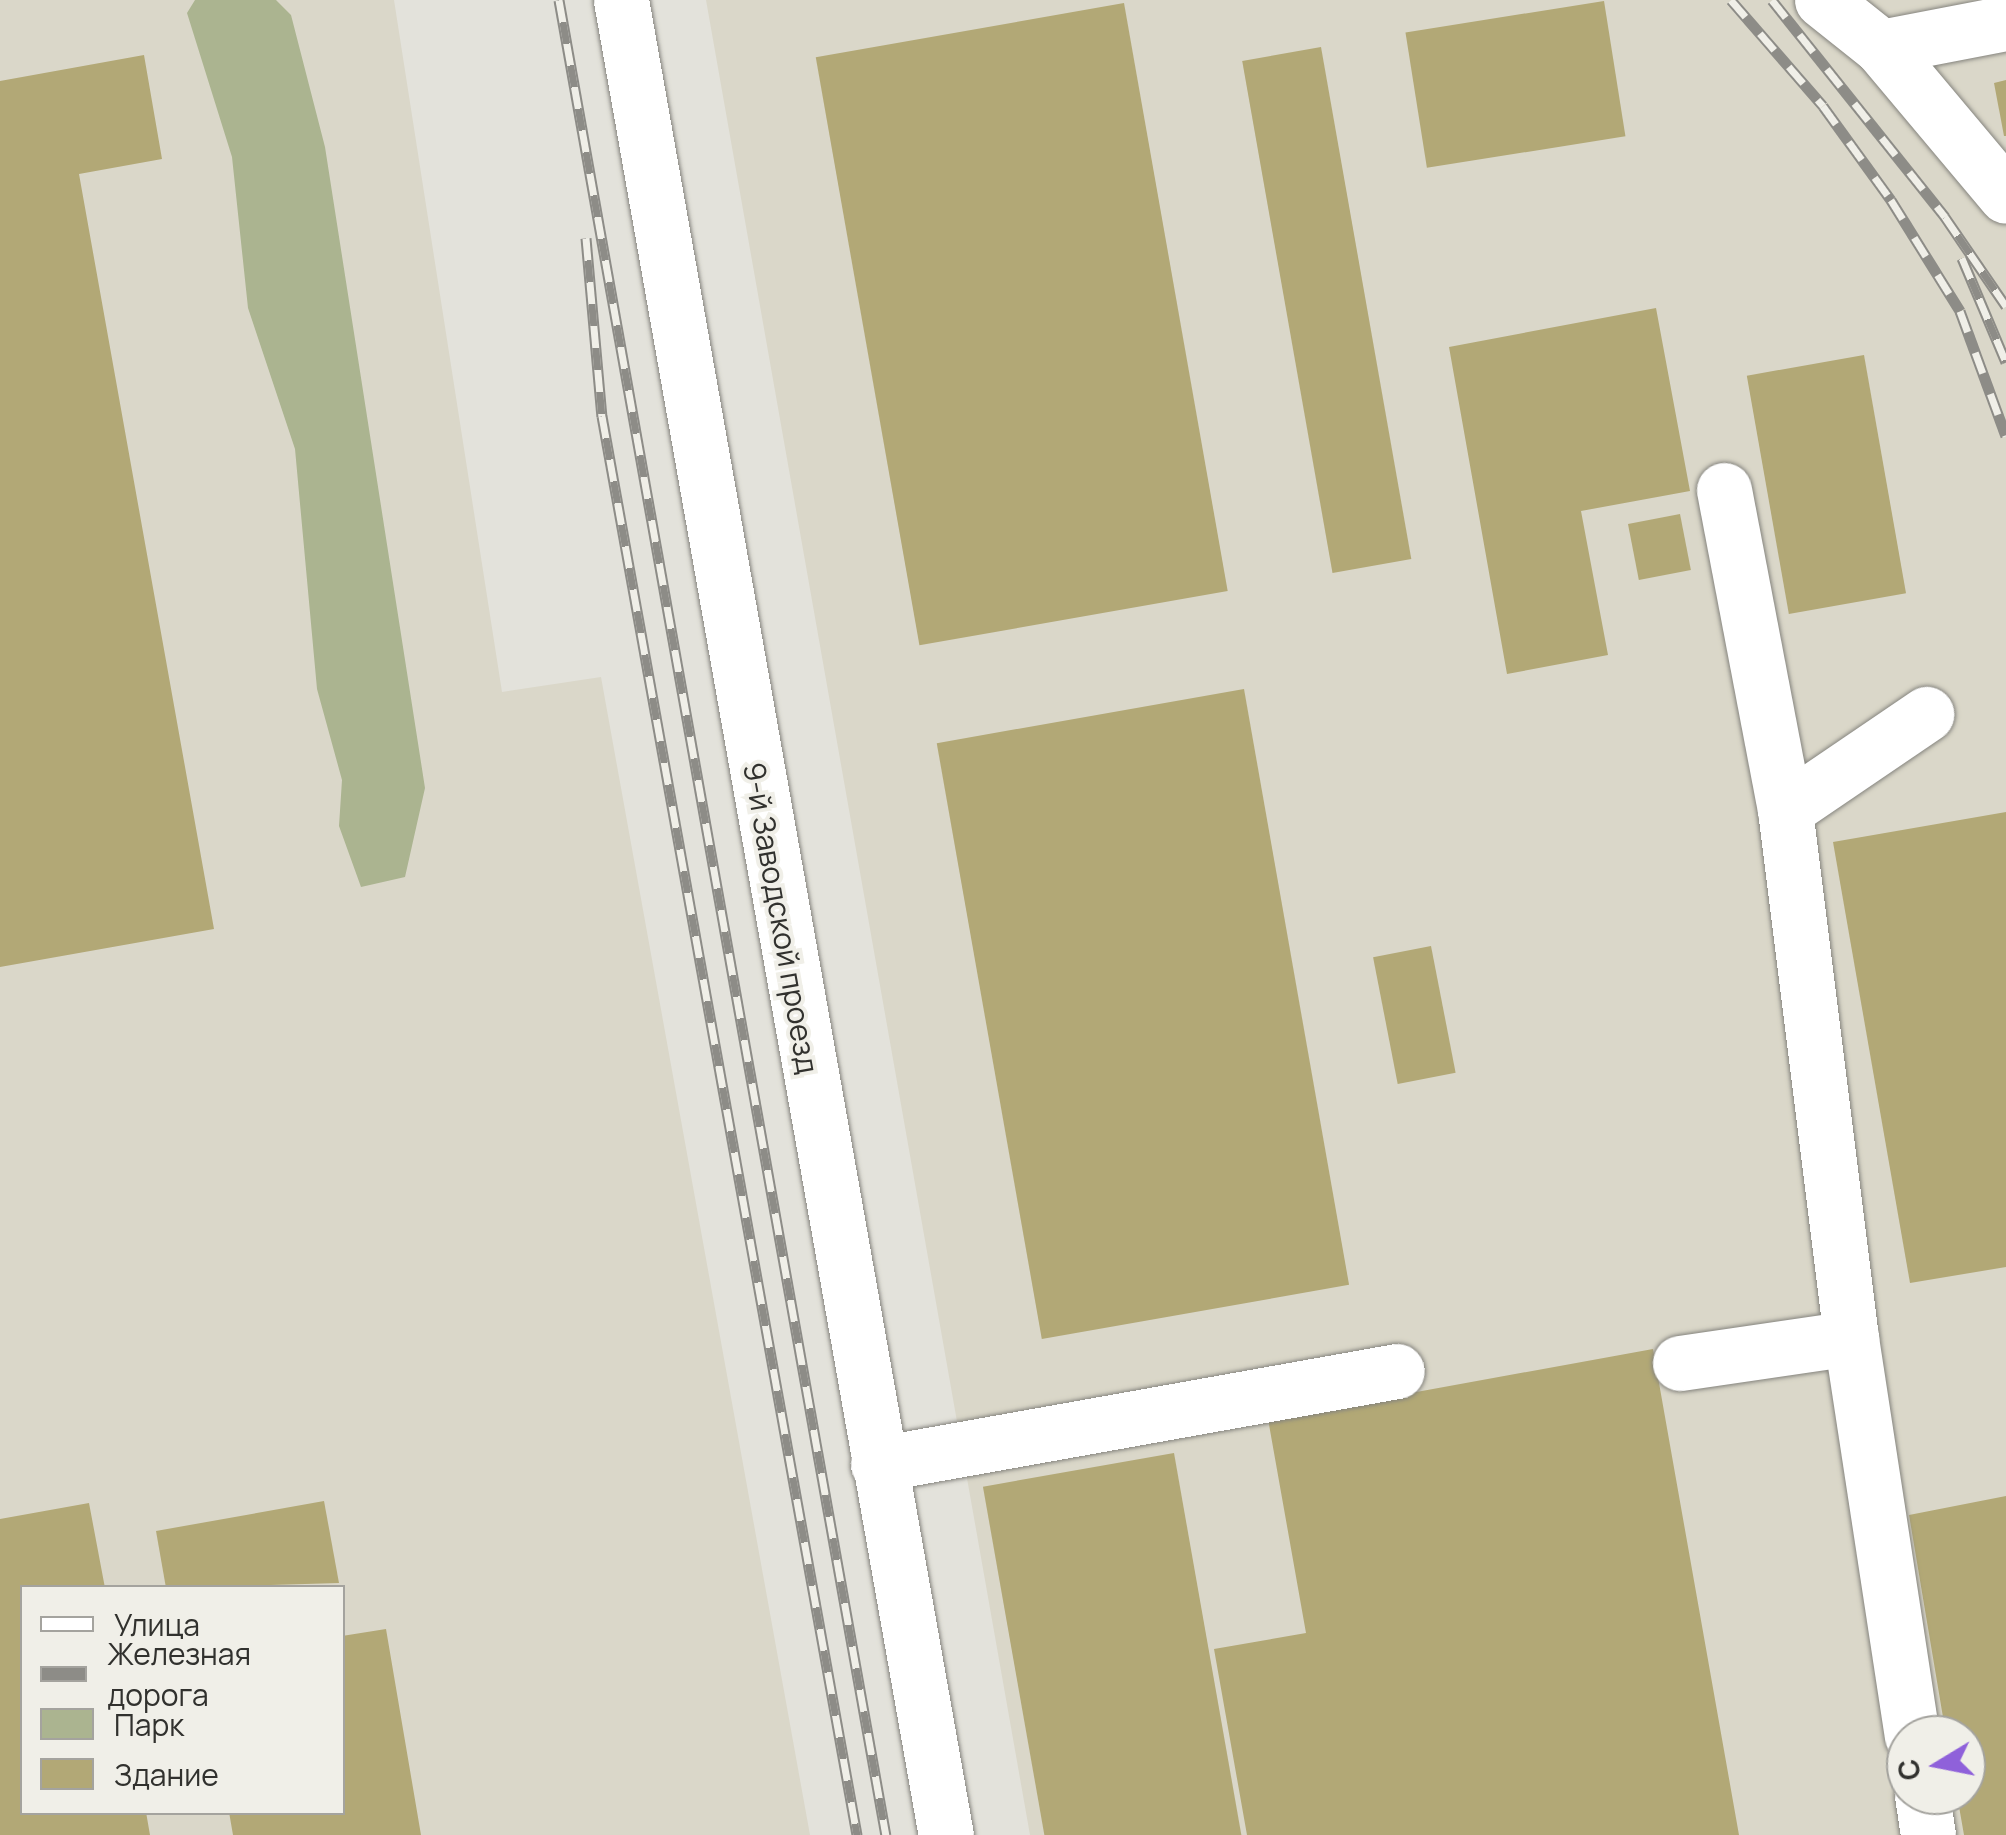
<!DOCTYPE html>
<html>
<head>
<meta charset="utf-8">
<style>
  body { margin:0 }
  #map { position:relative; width:2006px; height:1835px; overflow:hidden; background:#e3e2db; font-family:Manrope,sans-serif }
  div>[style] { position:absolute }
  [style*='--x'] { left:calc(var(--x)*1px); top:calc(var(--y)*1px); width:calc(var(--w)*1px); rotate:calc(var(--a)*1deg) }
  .built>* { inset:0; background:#dad7c9 }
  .green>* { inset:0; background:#abb490 }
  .building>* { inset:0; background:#b2a876; transform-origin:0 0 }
  .roads { filter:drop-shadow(0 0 2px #85847e) drop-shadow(0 0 2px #85847e) }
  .minor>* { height:55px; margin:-27.5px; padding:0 27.5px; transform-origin:27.5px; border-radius:27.5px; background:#fff }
  .rail>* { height:11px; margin-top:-5.5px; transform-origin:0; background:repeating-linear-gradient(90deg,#f0efe8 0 22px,#8d8c87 0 44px); box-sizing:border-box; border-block:2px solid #8d8c87 }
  span { translate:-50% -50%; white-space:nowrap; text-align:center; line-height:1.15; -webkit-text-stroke:8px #f0efe8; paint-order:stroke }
  .street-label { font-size:30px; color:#31312e }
  .legend { position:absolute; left:20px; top:1585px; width:325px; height:230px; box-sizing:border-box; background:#f0efe8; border:2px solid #a4a39e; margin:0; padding:12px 18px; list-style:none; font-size:30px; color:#31312e }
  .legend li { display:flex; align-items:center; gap:20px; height:50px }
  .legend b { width:50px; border:2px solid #a4a39e }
  .north { position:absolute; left:1886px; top:1715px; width:100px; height:100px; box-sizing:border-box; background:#f0efe8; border:2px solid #a4a39e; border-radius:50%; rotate:260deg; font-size:28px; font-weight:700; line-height:40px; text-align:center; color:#31312e }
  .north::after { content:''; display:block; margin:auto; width:35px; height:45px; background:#8f61da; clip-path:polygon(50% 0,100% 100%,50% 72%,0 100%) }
</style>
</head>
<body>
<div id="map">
  <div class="built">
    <i style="clip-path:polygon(evenodd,0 0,394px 0,502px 692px,601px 677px,810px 1835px,0 1835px,0 0,22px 1588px,342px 1588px,342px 1812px,22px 1812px,22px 1588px)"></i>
    <i style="clip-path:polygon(evenodd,706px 0,2006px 0,2006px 1835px,1030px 1835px,706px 0,1906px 1735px,1966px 1735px,1966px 1795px,1906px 1795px,1906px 1735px)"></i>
  </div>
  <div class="green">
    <i style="clip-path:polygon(195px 0,276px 0,291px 15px,325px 147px,425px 788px,405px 877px,361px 887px,339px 826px,342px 780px,317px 689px,295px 449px,248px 308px,232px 157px,187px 13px)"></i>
  </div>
  <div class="building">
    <i style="left:1604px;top:1px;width:137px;height:201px;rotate:81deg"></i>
    <i style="left:1124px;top:3px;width:597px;height:313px;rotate:80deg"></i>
    <i style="left:1321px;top:47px;width:520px;height:80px;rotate:80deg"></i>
    <i style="clip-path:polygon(144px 55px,162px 159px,79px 174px,214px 929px,0 967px,0 81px)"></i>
    <i style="clip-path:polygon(2006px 80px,2006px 136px,2004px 136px,1994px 83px)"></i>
    <i style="clip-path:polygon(1656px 308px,1690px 491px,1581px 511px,1608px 655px,1507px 674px,1449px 347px)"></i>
    <i style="left:1864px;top:355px;width:242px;height:119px;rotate:80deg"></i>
    <i style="left:1680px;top:514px;width:57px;height:53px;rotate:79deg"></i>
    <i style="left:1244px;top:689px;width:605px;height:312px;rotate:80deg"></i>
    <i style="clip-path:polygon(2006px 812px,2006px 1267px,1910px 1283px,1833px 842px)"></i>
    <i style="left:1431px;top:946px;width:129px;height:59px;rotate:79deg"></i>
    <i style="clip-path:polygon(1653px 1349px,1739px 1835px,1247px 1835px,1214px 1649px,1306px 1633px,1268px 1419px)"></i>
    <i style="left:1174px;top:1453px;width:388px;height:194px;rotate:80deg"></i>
    <i style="clip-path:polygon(2006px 1496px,2006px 1835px,1964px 1835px,1957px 1795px,1966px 1795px,1966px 1735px,1946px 1735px,1909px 1515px)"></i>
    <i style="clip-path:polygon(324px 1501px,339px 1583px,166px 1588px,156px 1531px)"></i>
    <i style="clip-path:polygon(89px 1503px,105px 1588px,22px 1588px,22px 1812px,146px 1812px,150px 1835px,0 1835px,0 1519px)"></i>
    <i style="clip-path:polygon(386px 1629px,421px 1835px,233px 1835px,229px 1812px,342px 1812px,342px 1636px)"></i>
  </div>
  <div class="roads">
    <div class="minor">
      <i style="--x:621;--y:0;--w:1864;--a:79.96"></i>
      <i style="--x:1822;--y:0;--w:75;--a:38.5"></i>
      <i style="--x:1881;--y:47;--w:127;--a:-10.9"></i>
      <i style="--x:1881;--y:47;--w:194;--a:50"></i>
      <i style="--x:1724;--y:490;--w:326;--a:79.2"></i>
      <i style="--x:1785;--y:810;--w:532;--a:82.87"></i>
      <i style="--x:1851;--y:1338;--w:402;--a:81.3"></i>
      <i style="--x:1785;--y:810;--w:171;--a:-34.2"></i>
      <i style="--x:1680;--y:1363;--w:173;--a:-8.3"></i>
      <i style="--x:878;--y:1464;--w:527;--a:-10.16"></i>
      <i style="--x:1922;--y:1795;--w:40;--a:81.5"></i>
    </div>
  </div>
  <div class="rail">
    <i style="--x:559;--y:0;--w:1864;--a:79.9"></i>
    <i style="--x:1731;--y:0;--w:140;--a:49"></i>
    <i style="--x:1823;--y:106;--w:116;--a:54.1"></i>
    <i style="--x:1891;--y:200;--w:131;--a:58.1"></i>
    <i style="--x:1960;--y:311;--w:133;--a:69.8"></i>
    <i style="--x:1772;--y:0;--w:278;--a:51.4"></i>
    <i style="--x:1945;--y:217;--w:108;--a:55.6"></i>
    <i style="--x:586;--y:238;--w:179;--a:84.9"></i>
    <i style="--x:602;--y:416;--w:1442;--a:79.81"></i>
    <i style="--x:1962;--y:258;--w:113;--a:67.1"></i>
  </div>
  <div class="street-label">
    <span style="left:781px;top:918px;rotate:80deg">9-й Заводской проезд</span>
  </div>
  <ul class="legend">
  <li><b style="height:12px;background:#fff"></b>Улица</li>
  <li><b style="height:12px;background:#8d8c87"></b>Железная дорога</li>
  <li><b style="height:28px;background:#abb490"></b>Парк</li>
  <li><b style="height:28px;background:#b2a876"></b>Здание</li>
  </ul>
  <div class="north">С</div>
</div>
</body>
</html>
